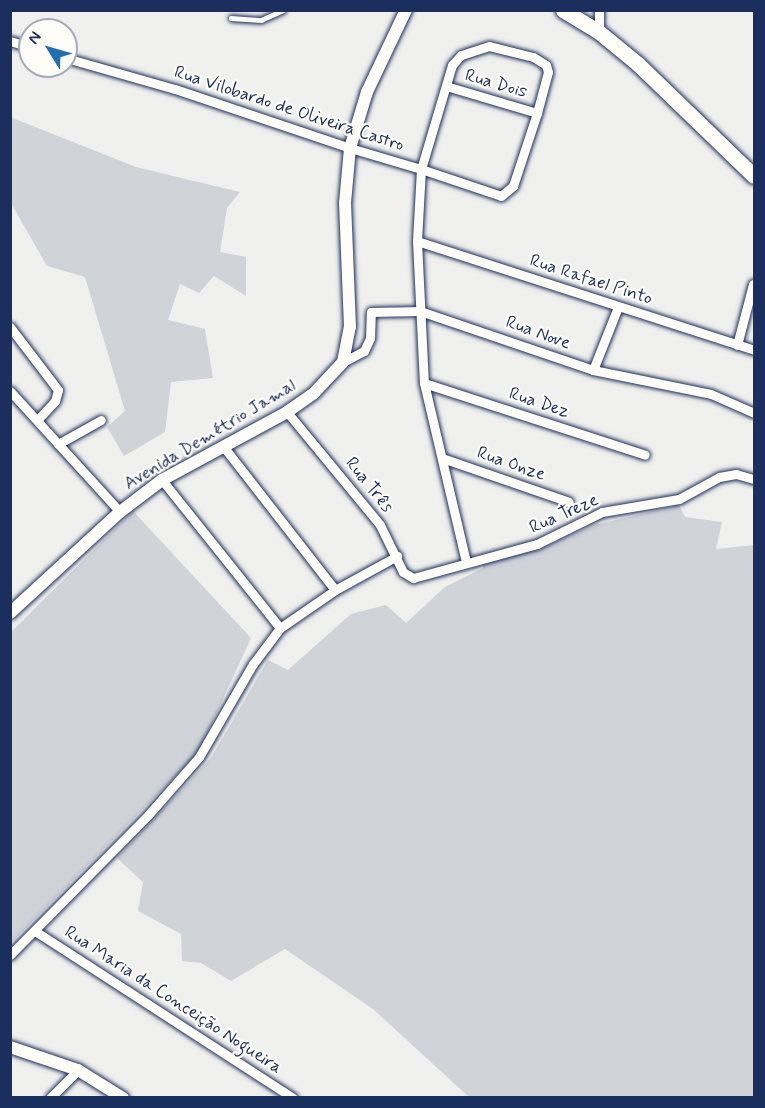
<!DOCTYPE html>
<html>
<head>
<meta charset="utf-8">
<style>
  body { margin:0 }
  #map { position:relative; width:765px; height:1108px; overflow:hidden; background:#f0f0ee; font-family:Mynerve,sans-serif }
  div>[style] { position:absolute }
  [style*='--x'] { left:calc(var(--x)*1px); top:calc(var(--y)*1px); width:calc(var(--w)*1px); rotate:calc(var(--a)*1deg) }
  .green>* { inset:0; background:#d0d3d8 }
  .roads { filter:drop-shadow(0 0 2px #1b2f5e) drop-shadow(0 0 2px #1b2f5e) }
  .service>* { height:4.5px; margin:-2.25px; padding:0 2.25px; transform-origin:2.25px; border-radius:2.25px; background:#fdfcf7 }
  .minor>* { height:9px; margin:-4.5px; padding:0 4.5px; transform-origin:4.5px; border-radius:4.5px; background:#fdfcf7 }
  .tertiary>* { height:12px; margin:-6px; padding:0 6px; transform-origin:6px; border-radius:6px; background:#fdfcf7 }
  .trunk>* { height:15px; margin:-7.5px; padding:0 7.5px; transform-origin:7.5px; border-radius:7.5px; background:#fdfcf7 }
  span { translate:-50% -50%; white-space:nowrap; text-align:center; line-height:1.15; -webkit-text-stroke:4.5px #fdfcf7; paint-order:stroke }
  .street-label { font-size:18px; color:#1b2f5e }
  .frame { position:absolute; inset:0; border:12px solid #1b2f5e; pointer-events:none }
  .north { position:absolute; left:18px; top:18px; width:60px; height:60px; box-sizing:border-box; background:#fdfcf7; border:2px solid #a3aaba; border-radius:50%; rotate:307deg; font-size:16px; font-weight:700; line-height:24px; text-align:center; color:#1b2f5e }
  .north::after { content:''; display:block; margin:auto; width:21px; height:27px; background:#1f6fb2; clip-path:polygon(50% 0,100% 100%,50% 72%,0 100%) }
</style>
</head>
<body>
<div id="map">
  <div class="green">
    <i style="clip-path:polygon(10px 117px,136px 167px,240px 192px,227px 208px,220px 252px,246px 257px,246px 296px,214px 276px,199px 293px,180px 284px,168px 320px,205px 329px,213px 378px,171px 382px,165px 432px,124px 456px,107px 427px,125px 411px,85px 277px,47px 266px,11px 203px)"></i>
    <i style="clip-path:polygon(679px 505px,685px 517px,722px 522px,716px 549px,754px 545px,754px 1097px,469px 1097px,373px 1009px,285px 949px,231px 981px,201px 963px,182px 961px,181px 934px,138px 911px,143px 882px,117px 858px,211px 758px,268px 660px,288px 670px,351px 614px,386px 605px,406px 623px,445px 587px,483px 568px,481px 559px,539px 550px,594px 525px)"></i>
    <i style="clip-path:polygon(133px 511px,251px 638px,198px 753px,11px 943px,11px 632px)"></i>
  </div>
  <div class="roads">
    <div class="service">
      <i style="--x:231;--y:18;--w:30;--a:4"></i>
      <i style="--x:261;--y:20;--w:24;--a:-24"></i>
    </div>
    <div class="minor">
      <i style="--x:599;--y:32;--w:22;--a:-90"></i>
      <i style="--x:10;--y:41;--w:21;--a:17"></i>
      <i style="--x:66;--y:58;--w:113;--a:15.9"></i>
      <i style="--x:175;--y:89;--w:185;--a:18.6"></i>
      <i style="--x:350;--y:148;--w:74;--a:16.5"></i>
      <i style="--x:421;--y:169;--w:84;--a:18.6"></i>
      <i style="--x:501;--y:196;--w:16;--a:-40"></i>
      <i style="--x:513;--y:186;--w:77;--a:-71.8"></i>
      <i style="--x:537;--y:113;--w:42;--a:-75"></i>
      <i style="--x:548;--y:72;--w:7;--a:-106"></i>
      <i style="--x:546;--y:65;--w:15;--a:-148"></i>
      <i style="--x:533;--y:57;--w:45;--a:-166"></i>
      <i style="--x:489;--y:46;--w:29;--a:162"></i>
      <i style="--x:461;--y:55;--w:13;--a:132"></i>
      <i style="--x:452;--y:65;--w:109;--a:106.6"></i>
      <i style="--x:421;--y:169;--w:72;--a:93.2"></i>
      <i style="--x:417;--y:241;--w:142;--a:87.2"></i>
      <i style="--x:424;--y:383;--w:184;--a:76.8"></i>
      <i style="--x:446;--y:86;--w:95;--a:16.5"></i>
      <i style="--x:417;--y:241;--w:354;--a:17.9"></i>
      <i style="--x:10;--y:327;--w:79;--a:52.7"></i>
      <i style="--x:58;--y:390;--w:11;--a:105"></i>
      <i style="--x:55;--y:401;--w:26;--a:133"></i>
      <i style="--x:737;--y:345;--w:63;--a:-75.3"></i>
      <i style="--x:343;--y:362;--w:24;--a:-28"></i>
      <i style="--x:364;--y:351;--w:14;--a:-65"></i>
      <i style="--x:370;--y:338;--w:26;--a:-88"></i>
      <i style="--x:371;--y:312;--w:49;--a:-1.2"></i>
      <i style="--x:420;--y:311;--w:183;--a:18.8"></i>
      <i style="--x:593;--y:370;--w:120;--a:11.5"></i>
      <i style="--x:711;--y:394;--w:47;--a:23.8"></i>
      <i style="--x:593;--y:370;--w:68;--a:-68.4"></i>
      <i style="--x:424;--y:383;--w:232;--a:18"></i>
      <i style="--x:10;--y:391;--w:164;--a:47.7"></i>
      <i style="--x:287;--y:412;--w:146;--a:50.5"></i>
      <i style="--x:380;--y:525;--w:52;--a:63.9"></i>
      <i style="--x:403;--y:572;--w:12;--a:31"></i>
      <i style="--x:413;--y:578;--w:129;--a:-15.3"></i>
      <i style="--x:537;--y:544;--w:72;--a:-26.2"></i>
      <i style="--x:602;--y:512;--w:78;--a:-9.6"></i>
      <i style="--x:679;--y:499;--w:46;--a:-28.8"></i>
      <i style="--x:719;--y:477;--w:17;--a:-10"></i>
      <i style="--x:736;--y:474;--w:19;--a:16"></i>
      <i style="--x:58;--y:444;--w:49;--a:-29.2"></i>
      <i style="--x:223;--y:446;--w:182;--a:52.1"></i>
      <i style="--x:442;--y:458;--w:134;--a:19.1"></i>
      <i style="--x:162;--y:480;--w:189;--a:51.4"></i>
      <i style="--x:35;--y:931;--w:307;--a:32.9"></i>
      <i style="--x:10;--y:955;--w:198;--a:-45.4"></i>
      <i style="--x:149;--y:814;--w:76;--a:-48.7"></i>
      <i style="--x:199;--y:757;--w:108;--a:-59.9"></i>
      <i style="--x:253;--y:664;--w:45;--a:-53.1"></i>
      <i style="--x:280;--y:628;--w:67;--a:-34.6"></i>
      <i style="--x:335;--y:590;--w:71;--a:-28.7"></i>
      <i style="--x:50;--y:1098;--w:40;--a:-45"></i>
    </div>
    <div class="tertiary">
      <i style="--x:10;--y:613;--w:149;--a:-42.6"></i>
      <i style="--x:120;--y:512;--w:53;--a:-37.3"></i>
      <i style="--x:162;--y:480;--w:142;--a:-28.5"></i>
      <i style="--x:287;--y:412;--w:33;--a:-35"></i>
      <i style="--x:314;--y:393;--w:42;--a:-46.9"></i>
      <i style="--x:343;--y:362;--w:36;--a:-79"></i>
      <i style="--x:350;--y:327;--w:124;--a:-92.3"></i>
      <i style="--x:345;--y:203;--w:55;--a:-84.8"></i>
      <i style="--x:350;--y:148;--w:59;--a:-73.1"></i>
      <i style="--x:367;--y:92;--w:91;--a:-64.6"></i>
      <i style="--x:10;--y:1047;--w:72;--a:18.7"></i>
      <i style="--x:78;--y:1070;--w:53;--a:31.9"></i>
    </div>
    <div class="trunk">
      <i style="--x:563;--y:10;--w:42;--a:31.4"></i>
      <i style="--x:599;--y:32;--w:50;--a:39.4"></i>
      <i style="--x:638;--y:64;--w:161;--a:44"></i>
    </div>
  </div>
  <div class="street-label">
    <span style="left:496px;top:84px;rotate:16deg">Rua Dois</span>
    <span style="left:289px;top:109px;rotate:18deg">Rua Vilobardo de Oliveira Castro</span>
    <span style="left:591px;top:280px;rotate:18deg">Rua Rafael Pinto</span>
    <span style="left:538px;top:333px;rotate:20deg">Rua Nove</span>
    <span style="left:539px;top:403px;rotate:18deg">Rua Dez</span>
    <span style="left:210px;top:435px;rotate:-31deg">Avenida Demétrio Jamal</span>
    <span style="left:511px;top:464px;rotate:19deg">Rua Onze</span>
    <span style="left:369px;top:485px;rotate:51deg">Rua Três</span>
    <span style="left:564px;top:514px;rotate:-24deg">Rua Treze</span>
    <span style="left:173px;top:1000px;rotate:33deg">Rua Maria da Conceição Nogueira</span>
  </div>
  <div class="frame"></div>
  <div class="north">N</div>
</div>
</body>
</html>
